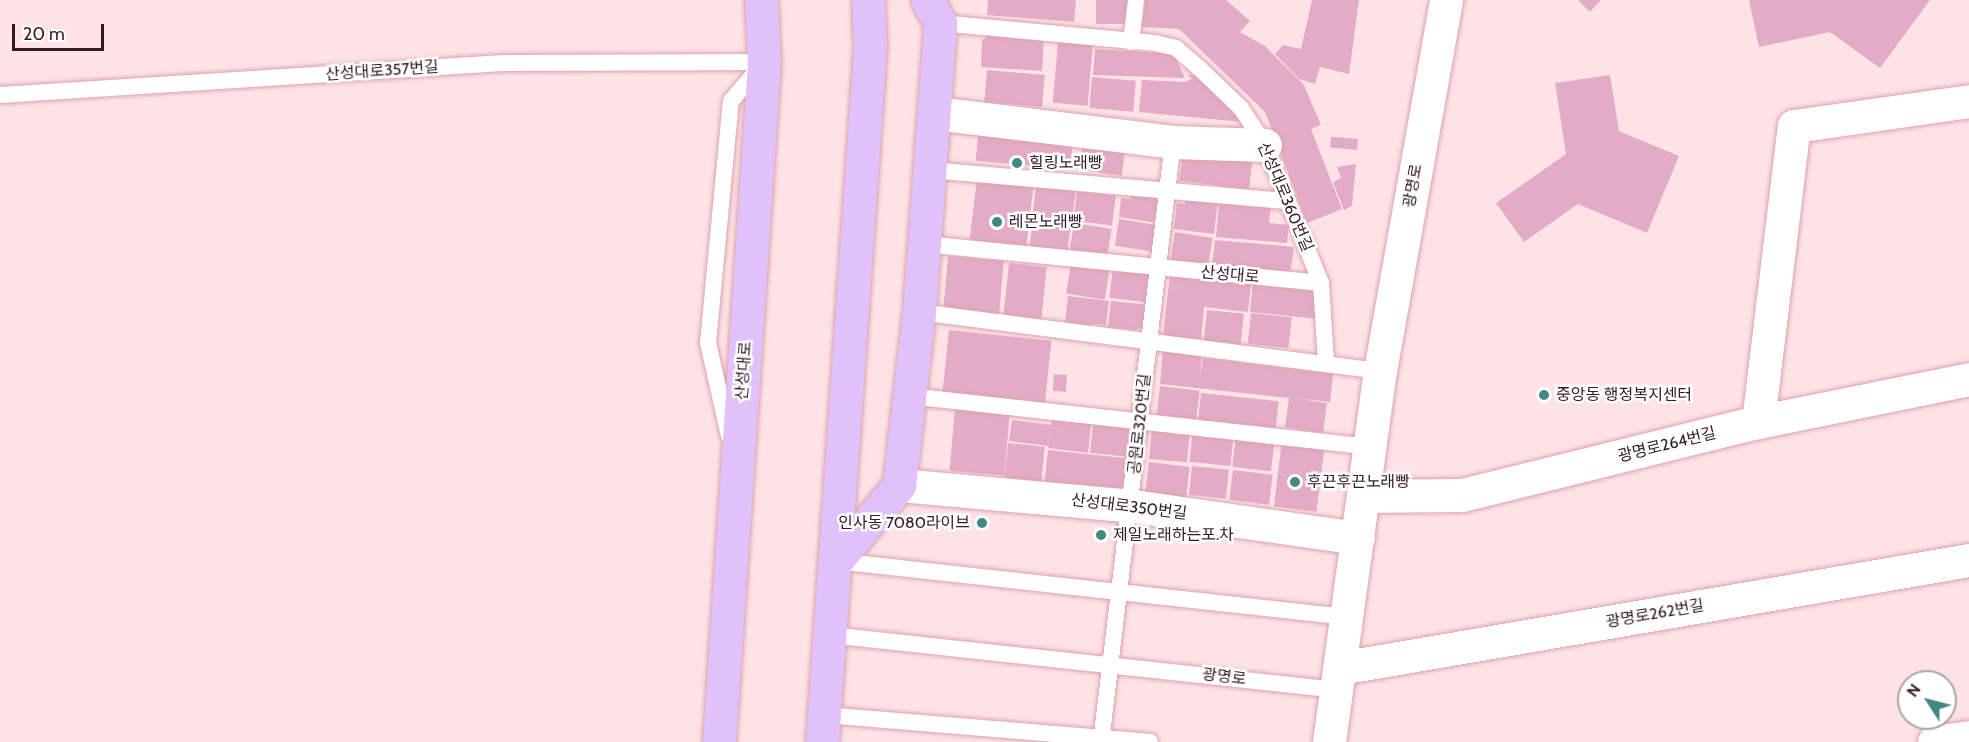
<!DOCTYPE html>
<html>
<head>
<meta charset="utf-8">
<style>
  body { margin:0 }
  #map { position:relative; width:1969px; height:742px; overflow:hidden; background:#fde3e6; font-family:Cabin,"Noto Sans KR",sans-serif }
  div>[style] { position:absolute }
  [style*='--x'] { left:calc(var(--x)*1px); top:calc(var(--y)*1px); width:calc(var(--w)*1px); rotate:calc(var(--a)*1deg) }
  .building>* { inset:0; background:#e3acc6; transform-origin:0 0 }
  .roads { filter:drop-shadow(0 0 2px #dea2ab) drop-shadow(0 0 2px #dea2ab) }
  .lane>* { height:16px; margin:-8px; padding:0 8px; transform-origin:8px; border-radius:8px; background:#fff }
  .street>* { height:33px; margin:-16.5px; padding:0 16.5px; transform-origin:16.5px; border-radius:16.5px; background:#fff }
  .secondary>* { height:33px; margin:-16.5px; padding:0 16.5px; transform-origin:16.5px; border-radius:16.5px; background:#fff }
  .primary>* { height:33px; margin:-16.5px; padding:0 16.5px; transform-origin:16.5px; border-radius:16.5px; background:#e0c1fa }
  .dots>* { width:16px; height:16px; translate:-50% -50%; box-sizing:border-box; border:3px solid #fff; border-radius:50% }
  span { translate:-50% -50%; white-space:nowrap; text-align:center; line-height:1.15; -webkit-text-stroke:5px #fff; paint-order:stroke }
  .street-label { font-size:16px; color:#321c20 }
  .poi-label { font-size:16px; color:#321c20 }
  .left { translate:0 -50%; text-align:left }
  .right { translate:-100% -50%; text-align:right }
  .north { position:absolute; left:1897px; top:670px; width:60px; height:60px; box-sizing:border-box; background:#fff; border:2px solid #ada4a6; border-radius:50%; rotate:306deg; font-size:16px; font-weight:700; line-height:24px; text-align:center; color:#321c20 }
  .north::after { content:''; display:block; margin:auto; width:21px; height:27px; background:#418883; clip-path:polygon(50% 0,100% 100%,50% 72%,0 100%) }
  .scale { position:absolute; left:12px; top:24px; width:92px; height:27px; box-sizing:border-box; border:3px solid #321c20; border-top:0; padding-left:8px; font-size:18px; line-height:21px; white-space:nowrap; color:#321c20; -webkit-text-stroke:4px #fff; paint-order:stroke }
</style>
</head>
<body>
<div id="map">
  <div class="building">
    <i style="clip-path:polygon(988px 0,1076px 0,1074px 22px,987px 15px)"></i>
    <i style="left:1096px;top:0;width:34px;height:24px"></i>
    <i style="clip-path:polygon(1145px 0,1226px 0,1250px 21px,1240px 32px,1265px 46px,1304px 85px,1321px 125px,1311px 129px,1342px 209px,1307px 223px,1265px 112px,1179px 29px,1142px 27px)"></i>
    <i style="clip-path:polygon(1312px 0,1359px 0,1349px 74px,1320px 67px,1315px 84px,1299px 79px,1275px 54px,1283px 45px,1301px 49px)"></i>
    <i style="clip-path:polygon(1578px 0,1601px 0,1590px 12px)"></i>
    <i style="clip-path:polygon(1749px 0,1930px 0,1880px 68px,1830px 32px,1759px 47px)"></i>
    <i style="clip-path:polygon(989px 34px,1044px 38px,1042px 71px,981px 67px,982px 41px)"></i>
    <i style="left:1058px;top:42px;width:35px;height:61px;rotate:5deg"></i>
    <i style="clip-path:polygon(1095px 49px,1174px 54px,1185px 78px,1093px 75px)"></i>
    <i style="left:987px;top:70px;width:58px;height:32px;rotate:5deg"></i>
    <i style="clip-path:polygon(1188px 75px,1195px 75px,1242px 122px,1139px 112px,1142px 80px,1184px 82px,1192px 79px)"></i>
    <i style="clip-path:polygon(1610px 75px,1619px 131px,1679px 156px,1647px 233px,1578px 204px,1524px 242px,1496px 203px,1566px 154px,1555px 83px)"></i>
    <i style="left:1092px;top:77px;width:44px;height:31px;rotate:5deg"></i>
    <i style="left:979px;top:123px;width:95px;height:38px;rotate:5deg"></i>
    <i style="left:1084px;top:134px;width:43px;height:36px;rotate:8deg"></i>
    <i style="left:1358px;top:139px;width:11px;height:27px;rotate:95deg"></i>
    <i style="left:1184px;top:144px;width:70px;height:37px;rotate:7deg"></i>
    <i style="clip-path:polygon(1356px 164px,1352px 206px,1344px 210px,1333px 182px,1341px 178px,1337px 167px)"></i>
    <i style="left:977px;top:179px;width:57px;height:64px;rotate:7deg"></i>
    <i style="left:1036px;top:186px;width:40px;height:32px;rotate:7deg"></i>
    <i style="left:1077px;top:191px;width:39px;height:30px;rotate:7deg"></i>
    <i style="clip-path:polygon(1131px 191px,1153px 194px,1160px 204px,1157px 223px,1119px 217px,1121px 198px,1130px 199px)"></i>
    <i style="clip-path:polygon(1186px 196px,1218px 200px,1214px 234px,1174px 229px,1177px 203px,1185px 204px)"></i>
    <i style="clip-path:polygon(1219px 201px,1271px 206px,1269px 223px,1289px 225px,1287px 243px,1216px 237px)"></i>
    <i style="left:1119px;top:219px;width:40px;height:27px;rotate:9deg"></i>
    <i style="left:1033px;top:220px;width:38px;height:29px;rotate:7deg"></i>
    <i style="left:1074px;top:223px;width:38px;height:32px;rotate:9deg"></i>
    <i style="left:1175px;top:232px;width:38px;height:30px;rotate:9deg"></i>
    <i style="clip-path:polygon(1215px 240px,1294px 247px,1291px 269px,1286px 275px,1212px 266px)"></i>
    <i style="left:948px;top:256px;width:56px;height:58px;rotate:5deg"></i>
    <i style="left:1009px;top:263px;width:38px;height:58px;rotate:6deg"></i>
    <i style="left:1071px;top:263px;width:39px;height:31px;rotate:9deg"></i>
    <i style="left:1113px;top:268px;width:42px;height:30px;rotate:7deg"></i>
    <i style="clip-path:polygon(1170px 275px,1251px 284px,1248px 312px,1204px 307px,1201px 339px,1163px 336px)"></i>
    <i style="clip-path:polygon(1253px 281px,1314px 287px,1313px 293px,1321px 294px,1318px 319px,1250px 312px)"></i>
    <i style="clip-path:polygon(1068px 296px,1109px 301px,1106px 325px,1091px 324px,1089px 333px,1064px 330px)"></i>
    <i style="clip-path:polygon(1111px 301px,1151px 305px,1149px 323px,1137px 330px,1108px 327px)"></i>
    <i style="left:1207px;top:310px;width:37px;height:36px;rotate:6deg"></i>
    <i style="left:1251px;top:313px;width:41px;height:31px;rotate:6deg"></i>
    <i style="left:949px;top:330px;width:103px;height:63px;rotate:6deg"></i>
    <i style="clip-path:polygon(1163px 350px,1202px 354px,1200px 375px,1203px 358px,1333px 374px,1330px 402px,1293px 398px,1327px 403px,1323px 433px,1285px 427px,1289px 398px,1160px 384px)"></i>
    <i style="left:1054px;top:374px;width:13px;height:17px;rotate:4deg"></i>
    <i style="left:1160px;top:386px;width:40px;height:35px;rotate:7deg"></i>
    <i style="left:1201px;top:393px;width:78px;height:30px;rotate:6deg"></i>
    <i style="left:955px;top:408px;width:55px;height:63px;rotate:5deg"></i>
    <i style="clip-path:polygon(1052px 418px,1091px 423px,1088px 453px,1048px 448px,1050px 432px,1048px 446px,1009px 441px,1012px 420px,1051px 425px)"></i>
    <i style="left:1093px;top:424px;width:41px;height:29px;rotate:6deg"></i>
    <i style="left:1152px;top:427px;width:38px;height:32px;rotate:5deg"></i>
    <i style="left:1193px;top:429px;width:41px;height:33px;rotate:6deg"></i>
    <i style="left:1236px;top:436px;width:39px;height:31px;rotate:7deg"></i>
    <i style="left:1282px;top:440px;width:43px;height:67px;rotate:7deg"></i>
    <i style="left:1008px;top:443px;width:37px;height:35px;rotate:6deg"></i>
    <i style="left:1048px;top:450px;width:86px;height:34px;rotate:6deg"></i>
    <i style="left:1149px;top:462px;width:41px;height:32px;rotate:7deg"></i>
    <i style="left:1192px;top:466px;width:37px;height:29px;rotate:6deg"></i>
    <i style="left:1233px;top:470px;width:40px;height:30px;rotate:7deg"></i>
  </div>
  <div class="roads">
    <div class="lane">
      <i style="--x:940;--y:23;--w:216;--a:5.3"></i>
      <i style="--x:1155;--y:43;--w:22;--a:13"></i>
      <i style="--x:1176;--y:48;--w:29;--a:41"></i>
      <i style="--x:1198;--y:67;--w:59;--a:43.6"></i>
      <i style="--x:1241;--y:108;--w:44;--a:57"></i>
      <i style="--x:1265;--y:145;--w:149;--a:67.9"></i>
      <i style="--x:1321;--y:283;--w:79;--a:86.4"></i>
      <i style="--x:1131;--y:42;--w:42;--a:-83.2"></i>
      <i style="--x:0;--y:95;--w:505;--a:-3.63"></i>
      <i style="--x:504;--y:63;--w:260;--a:-0.2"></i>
      <i style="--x:930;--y:170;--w:357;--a:5"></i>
      <i style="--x:924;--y:244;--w:399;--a:5.6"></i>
      <i style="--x:919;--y:312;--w:465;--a:7.3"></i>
      <i style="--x:909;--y:396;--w:464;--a:6.3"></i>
      <i style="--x:729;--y:436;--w:95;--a:-102.7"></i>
      <i style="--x:708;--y:343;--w:243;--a:-84.6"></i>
      <i style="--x:731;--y:101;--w:45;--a:-49.5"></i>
      <i style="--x:836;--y:561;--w:514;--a:6.25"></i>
      <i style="--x:830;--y:635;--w:510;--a:6.19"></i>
      <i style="--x:824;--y:715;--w:327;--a:4.7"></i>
      <i style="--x:1101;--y:742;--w:604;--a:-83.16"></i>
    </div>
    <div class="street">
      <i style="--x:935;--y:113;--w:240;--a:6.9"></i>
      <i style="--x:1173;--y:142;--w:92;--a:1.9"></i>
      <i style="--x:1758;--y:422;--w:298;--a:-83.1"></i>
      <i style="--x:1794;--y:126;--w:177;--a:-8.1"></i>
      <i style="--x:899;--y:485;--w:235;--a:5.1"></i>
      <i style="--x:1133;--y:506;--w:227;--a:8.1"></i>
      <i style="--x:1363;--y:496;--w:99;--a:-0.6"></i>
      <i style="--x:1462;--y:495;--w:305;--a:-13.9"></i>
      <i style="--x:1758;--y:422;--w:215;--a:-11.5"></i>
      <i style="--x:1340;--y:668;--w:638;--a:-9.74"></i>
      <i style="--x:1934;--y:742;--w:35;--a:-8"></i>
    </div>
    <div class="secondary">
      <i style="--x:1329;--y:742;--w:374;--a:-82.2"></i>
      <i style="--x:1380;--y:371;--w:377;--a:-79.9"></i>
    </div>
    <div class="primary">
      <i style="--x:836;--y:561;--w:99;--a:-50.3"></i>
      <i style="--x:899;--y:485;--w:174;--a:-83.4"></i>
      <i style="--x:919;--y:312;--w:290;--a:-85.8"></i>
      <i style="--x:940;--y:23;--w:26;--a:-119"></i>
      <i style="--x:719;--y:742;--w:681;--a:-86.21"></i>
      <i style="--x:764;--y:62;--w:62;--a:-92.8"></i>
      <i style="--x:822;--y:742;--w:697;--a:-86.05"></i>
      <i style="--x:870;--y:47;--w:47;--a:-92.4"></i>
    </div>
  </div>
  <div class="dots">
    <i style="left:1017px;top:163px;background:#418883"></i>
    <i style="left:997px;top:222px;background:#418883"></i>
    <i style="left:1544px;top:395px;background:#418883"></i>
    <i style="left:1295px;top:482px;background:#418883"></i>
    <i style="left:982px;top:523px;background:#418883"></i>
    <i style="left:1101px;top:535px;background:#418883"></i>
  </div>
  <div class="street-label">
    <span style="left:382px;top:71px;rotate:-4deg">산성대로357번길</span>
    <span style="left:1413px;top:186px;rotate:-80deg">광명로</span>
    <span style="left:1285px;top:197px;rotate:67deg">산성대로360번길</span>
    <span style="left:1230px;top:275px;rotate:5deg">산성대로</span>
    <span style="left:744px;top:371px;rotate:-86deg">산성대로</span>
    <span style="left:1140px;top:424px;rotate:-84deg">공원로320번길</span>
    <span style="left:1667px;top:445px;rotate:-14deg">광명로264번길</span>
    <span style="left:1129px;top:507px;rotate:7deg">산성대로350번길</span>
    <span style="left:1655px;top:614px;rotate:-10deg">광명로262번길</span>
    <span style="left:1224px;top:677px;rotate:7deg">광명로</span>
  </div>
  <div class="poi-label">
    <span class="left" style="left:1029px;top:163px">힐링노래빵</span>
    <span class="left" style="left:1009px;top:222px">레몬노래빵</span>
    <span class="left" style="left:1556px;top:395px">중앙동 행정복지센터</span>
    <span class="left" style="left:1307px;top:482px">후끈후끈노래빵</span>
    <span class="right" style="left:970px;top:523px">인사동 7080라이브</span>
    <span class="left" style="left:1113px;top:535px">제일노래하는포.차</span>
  </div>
  <div class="north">N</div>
  <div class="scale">20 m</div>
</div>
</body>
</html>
